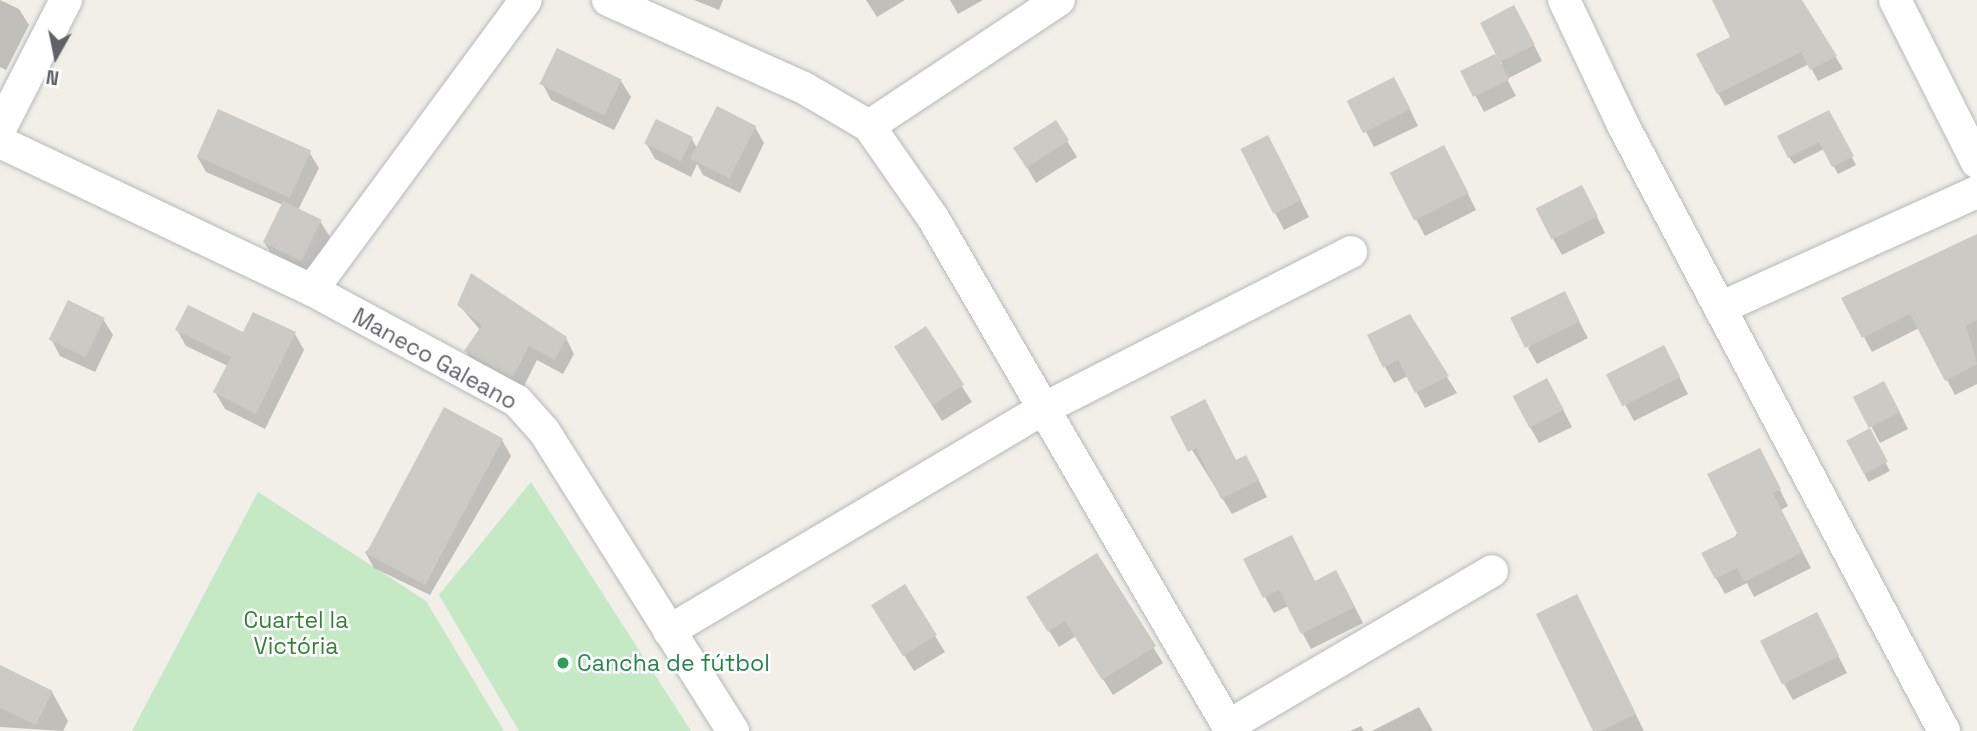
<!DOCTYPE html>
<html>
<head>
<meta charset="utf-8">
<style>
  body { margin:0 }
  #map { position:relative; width:1977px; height:731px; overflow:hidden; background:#f1efe8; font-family:"Space Grotesk",sans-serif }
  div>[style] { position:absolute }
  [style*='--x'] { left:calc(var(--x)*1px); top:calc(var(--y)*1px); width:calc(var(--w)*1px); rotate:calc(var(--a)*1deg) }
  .green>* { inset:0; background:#c5e8c5 }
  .shadow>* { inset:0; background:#0003; transform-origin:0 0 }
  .building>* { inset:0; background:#cccac5; transform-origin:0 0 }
  .roads { filter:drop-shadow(0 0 2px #b5b8bc) drop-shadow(0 0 2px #b5b8bc) }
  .minor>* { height:32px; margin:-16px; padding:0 16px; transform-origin:16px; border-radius:16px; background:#fff }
  .dots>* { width:19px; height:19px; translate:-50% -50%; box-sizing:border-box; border:4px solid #fff; border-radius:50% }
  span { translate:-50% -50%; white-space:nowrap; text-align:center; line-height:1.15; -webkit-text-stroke:5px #fff; paint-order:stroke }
  .street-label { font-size:23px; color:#5f6368 }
  .park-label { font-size:23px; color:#348238 }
  .leisure-label { font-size:23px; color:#27864d }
  .left { translate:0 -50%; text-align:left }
  .north { position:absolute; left:21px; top:21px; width:70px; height:70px; -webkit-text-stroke:5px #fff; paint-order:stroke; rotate:189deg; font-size:19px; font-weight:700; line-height:28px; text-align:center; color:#5f6368 }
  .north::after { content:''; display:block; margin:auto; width:24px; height:32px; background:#5f6368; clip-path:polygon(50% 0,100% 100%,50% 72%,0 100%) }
</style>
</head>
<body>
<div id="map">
  <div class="green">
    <i style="clip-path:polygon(531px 482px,691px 731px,519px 731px,439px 595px)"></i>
    <i style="clip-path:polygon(258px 492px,426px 601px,504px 731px,132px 731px)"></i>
  </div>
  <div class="shadow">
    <i style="clip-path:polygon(0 0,19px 9px,29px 25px,6px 70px,0 67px)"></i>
    <i style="clip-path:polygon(694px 0,723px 0,719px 10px)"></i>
    <i style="clip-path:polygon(866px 0,905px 0,877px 17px)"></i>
    <i style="clip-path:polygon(950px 0,983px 0,958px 14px)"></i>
    <i style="clip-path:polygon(1759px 0,1801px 0,1843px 69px,1818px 81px,1809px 64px,1725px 106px,1718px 93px,1732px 38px)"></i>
    <i style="clip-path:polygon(1523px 23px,1542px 61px,1507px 79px,1516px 96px,1484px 112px,1463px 72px,1502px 64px,1482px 24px)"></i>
    <i style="clip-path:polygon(621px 81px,631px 97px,614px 130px,551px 100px,542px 83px)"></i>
    <i style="clip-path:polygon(1403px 95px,1418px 126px,1374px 147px,1350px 101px)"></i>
    <i style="clip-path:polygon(1828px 112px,1856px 165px,1838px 174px,1824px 149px,1794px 164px,1789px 157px)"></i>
    <i style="clip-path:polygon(1056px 123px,1077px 157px,1036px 183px,1025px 164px)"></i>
    <i style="clip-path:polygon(755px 127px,764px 143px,740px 193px,703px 175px,697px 164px,691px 177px,655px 159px,646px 143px,692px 139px,698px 150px)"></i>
    <i style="clip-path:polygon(1242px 150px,1277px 153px,1309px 217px,1284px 230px)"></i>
    <i style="clip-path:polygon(309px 152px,319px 168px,298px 210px,320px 221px,330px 237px,311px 276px,274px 258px,264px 242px,283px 205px,206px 172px,197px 156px)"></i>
    <i style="clip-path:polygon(1453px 164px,1476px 210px,1425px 236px,1392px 174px)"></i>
    <i style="clip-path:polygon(1590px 203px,1605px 233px,1562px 255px,1553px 239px)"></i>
    <i style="clip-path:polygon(1977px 240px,1977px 384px,1955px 395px,1919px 328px,1872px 352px,1864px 337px)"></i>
    <i style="clip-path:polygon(459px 305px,566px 338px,574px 354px,563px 374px,537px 360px,521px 392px,474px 366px,466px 351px,480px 330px)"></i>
    <i style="clip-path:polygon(1573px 310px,1588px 338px,1537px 364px,1528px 348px)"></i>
    <i style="clip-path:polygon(1409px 316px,1457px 393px,1425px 408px,1408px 376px,1394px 383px,1385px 367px)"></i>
    <i style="clip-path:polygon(103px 319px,113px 335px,95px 372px,60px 356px,51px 339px)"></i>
    <i style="clip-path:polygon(925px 329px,972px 402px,942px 421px,905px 363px)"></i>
    <i style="clip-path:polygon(177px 330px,295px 334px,304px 350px,265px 429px,225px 409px,215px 392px,228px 366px,186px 346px)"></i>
    <i style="clip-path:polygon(1672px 363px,1688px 394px,1634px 421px,1609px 375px)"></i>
    <i style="clip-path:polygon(1556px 396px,1572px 427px,1539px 443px,1530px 427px)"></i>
    <i style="clip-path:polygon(1856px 397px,1893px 399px,1908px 429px,1880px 443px)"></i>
    <i style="clip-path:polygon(1172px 418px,1255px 473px,1267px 497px,1232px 514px)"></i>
    <i style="left:1869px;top:430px;width:46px;height:24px;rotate:63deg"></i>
    <i style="clip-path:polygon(502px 440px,511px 456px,430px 595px,374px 568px,365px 552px)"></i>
    <i style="clip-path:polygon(1768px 466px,1788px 506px,1781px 510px,1811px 568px,1754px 597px,1747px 583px,1725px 594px,1716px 578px)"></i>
    <i style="clip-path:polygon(1291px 537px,1315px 583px,1345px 588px,1363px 623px,1311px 649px,1288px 606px,1274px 613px,1265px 597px)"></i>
    <i style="clip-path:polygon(1096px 555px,1163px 663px,1113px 695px,1076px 636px,1059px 647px,1038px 613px)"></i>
    <i style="clip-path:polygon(1587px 616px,1644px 731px,1595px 731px)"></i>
    <i style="clip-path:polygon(883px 622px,935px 636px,945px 652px,914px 671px)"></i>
    <i style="clip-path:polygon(1825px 630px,1847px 673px,1793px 700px,1784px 684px)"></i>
    <i style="clip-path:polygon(0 667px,52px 692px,68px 721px,63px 731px,0 727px)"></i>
    <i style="clip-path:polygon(1419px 707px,1433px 731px,1372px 731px)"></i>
    <i style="clip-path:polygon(1361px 726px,1364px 731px,1350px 731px)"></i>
  </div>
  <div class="building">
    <i style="clip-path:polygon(1712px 0,1802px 0,1837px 56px,1810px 70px,1801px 52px,1717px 94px,1696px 54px,1730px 37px)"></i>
    <i style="clip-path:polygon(1514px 5px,1535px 45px,1500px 62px,1509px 80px,1473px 97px,1460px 71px,1495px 54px,1499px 61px,1480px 23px)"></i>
    <i style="left:557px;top:48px;width:72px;height:40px;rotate:26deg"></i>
    <i style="left:1394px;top:77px;width:36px;height:53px;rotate:63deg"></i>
    <i style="left:717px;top:106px;width:44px;height:59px;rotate:27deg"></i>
    <i style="left:218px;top:109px;width:102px;height:52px;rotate:24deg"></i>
    <i style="clip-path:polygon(1829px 110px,1854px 156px,1832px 167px,1819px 142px,1788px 158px,1777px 136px)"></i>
    <i style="left:656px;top:119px;width:41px;height:27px;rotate:26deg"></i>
    <i style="left:1056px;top:120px;width:24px;height:51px;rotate:57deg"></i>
    <i style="left:1268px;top:135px;width:73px;height:31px;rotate:63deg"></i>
    <i style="left:1444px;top:145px;width:54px;height:61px;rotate:63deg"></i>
    <i style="left:1582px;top:185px;width:35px;height:52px;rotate:63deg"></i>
    <i style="left:283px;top:201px;width:43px;height:46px;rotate:26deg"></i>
    <i style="clip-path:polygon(1977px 234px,1977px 320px,1966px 326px,1977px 364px,1945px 381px,1910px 314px,1862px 338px,1841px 298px)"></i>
    <i style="clip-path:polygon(471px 273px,567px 337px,555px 360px,529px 346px,512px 378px,464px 351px,482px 325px,457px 305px)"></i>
    <i style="left:1565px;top:291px;width:34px;height:61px;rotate:64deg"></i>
    <i style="left:68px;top:300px;width:41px;height:44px;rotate:26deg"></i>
    <i style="clip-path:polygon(188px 305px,243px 332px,253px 312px,296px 332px,256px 414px,213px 392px,231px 357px,175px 330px)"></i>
    <i style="clip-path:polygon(1410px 314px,1449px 376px,1415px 393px,1398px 360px,1383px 368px,1367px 335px)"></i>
    <i style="left:926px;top:326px;width:70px;height:38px;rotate:57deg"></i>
    <i style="left:1664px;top:345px;width:36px;height:65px;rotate:63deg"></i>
    <i style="left:1547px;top:378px;width:36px;height:39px;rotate:62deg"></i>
    <i style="left:1884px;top:381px;width:35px;height:35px;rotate:63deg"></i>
    <i style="clip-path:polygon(1205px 399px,1236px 460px,1246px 455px,1259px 480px,1221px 499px,1196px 448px,1188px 452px,1170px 417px)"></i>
    <i style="left:444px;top:407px;width:67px;height:166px;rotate:28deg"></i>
    <i style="left:1870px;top:428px;width:38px;height:27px;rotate:62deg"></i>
    <i style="clip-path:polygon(1760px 448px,1781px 489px,1773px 493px,1803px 552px,1744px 582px,1737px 568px,1715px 579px,1701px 553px,1738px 535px,1707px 474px)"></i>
    <i style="clip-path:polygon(1292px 535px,1315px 581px,1336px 570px,1355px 607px,1301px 634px,1279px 590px,1263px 598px,1243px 559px)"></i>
    <i style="clip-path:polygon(1097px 553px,1156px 646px,1102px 680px,1065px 621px,1048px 632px,1026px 597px)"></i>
    <i style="left:905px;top:584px;width:60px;height:40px;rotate:58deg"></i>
    <i style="clip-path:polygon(1577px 594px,1636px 714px,1601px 731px,1593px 731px,1536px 614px)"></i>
    <i style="left:1817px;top:612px;width:49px;height:64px;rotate:63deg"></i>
    <i style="clip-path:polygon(0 665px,53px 691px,36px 725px,0 708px)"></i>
  </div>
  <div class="roads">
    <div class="minor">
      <i style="--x:608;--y:0;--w:215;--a:24.2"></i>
      <i style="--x:804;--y:88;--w:75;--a:30.3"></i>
      <i style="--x:869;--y:126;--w:112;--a:55.2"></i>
      <i style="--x:933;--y:218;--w:593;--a:59.85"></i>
      <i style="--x:1564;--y:0;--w:138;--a:64.7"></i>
      <i style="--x:1623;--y:125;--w:686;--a:62.09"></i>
      <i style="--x:1895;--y:0;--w:182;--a:63.2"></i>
      <i style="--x:869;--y:126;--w:228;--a:-33.6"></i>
      <i style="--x:0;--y:129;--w:145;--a:-62.9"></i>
      <i style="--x:0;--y:142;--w:345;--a:25.4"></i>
      <i style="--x:312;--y:290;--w:233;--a:28.4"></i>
      <i style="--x:517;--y:401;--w:40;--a:48"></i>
      <i style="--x:544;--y:431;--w:355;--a:57.8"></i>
      <i style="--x:312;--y:290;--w:360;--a:-53.6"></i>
      <i style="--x:1720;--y:308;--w:282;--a:-24.3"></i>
      <i style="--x:669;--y:631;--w:433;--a:-30.7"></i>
      <i style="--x:1041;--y:410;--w:348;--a:-27"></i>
      <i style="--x:1228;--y:726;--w:306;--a:-30.4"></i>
    </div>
  </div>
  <div class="dots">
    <i style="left:563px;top:663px;background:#2e9e5b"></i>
  </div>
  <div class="street-label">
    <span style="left:435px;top:359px;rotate:29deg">Maneco Galeano</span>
  </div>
  <div class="park-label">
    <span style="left:296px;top:633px">Cuartel la<br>Victória</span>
  </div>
  <div class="leisure-label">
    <span class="left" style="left:577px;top:663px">Cancha de fútbol</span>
  </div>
  <div class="north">N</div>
</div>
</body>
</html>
